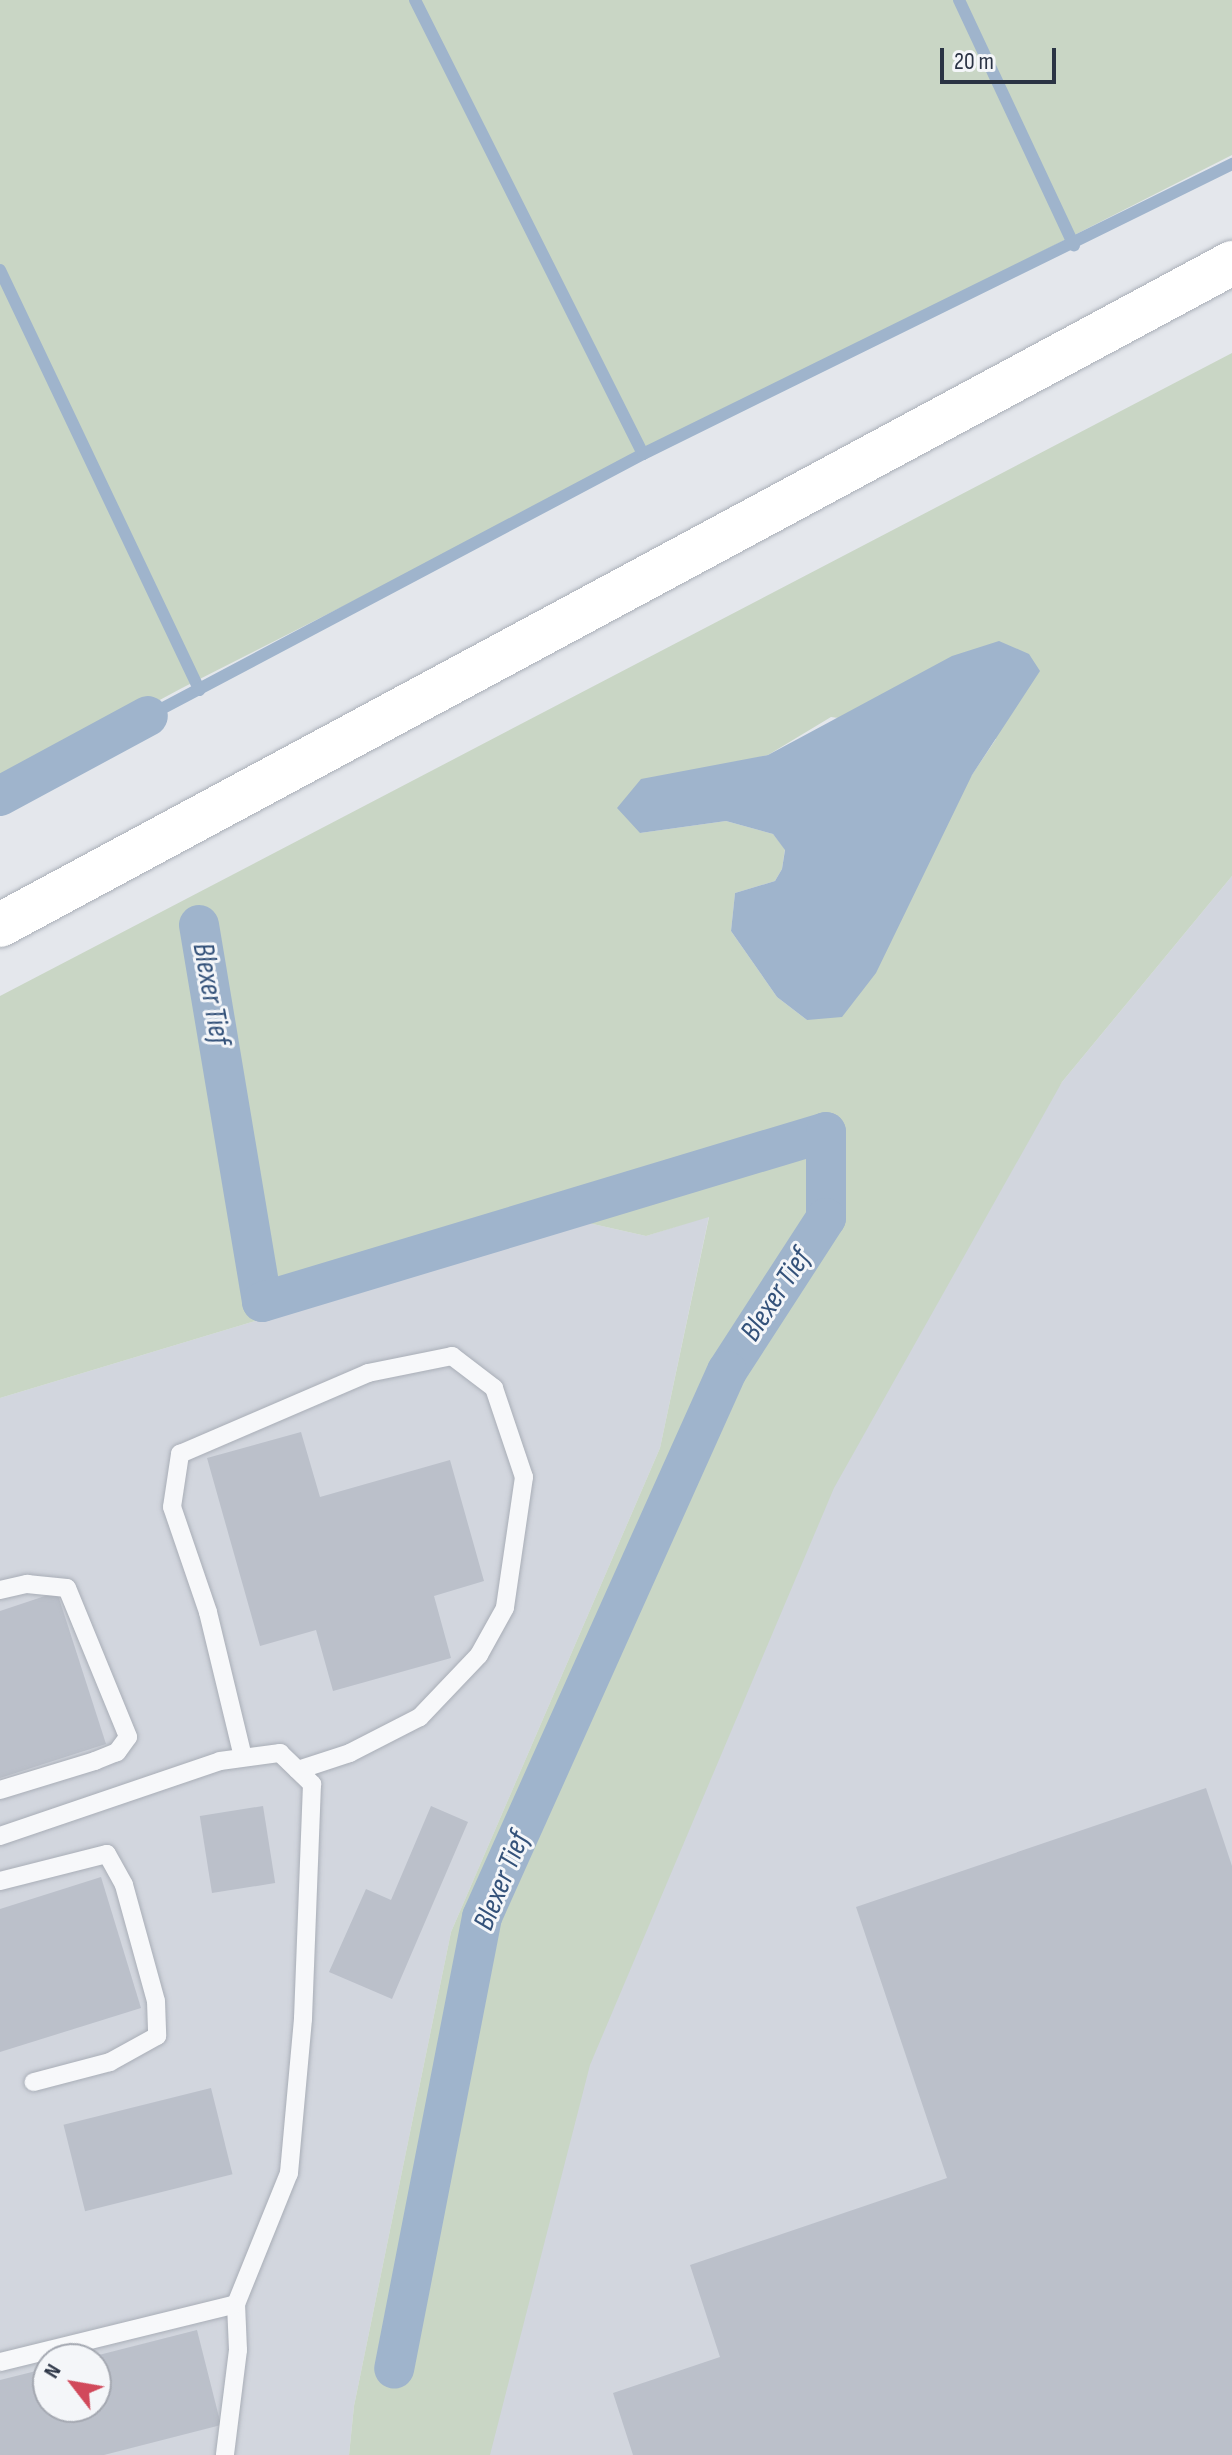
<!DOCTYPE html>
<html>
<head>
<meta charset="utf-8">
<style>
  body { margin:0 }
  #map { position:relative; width:1232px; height:2455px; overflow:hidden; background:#e4e7ec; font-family:"Sofia Sans Condensed",sans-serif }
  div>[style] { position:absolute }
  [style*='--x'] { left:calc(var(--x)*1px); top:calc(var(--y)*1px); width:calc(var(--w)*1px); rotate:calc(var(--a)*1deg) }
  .built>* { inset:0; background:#d2d6de }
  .green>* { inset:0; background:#c9d6c5 }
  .water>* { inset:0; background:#9fb4cc }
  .stream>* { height:12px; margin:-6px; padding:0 6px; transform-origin:6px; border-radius:6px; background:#9fb4cc }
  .canal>* { height:40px; margin:-20px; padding:0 20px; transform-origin:20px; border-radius:20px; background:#9fb4cc }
  .building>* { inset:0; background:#bbc0ca; transform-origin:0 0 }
  .roads { filter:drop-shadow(0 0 2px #a9aeb7) drop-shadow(0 0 2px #a9aeb7) }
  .service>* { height:18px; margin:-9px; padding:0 9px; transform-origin:9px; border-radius:9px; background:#f7f8fa }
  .primary>* { height:44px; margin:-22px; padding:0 22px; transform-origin:22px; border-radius:22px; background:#fff }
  span { translate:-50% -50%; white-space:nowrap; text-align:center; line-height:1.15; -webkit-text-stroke:6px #f4f6f9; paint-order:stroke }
  .water-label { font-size:30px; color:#34527a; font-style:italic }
  .north { position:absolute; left:32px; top:2343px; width:80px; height:80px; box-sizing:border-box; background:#f4f6f9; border:2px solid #a4a8b1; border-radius:50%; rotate:301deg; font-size:22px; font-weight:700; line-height:32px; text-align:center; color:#2b3445 }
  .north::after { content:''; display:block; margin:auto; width:28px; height:36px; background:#d1495b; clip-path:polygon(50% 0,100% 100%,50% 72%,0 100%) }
  .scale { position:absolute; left:940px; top:48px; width:116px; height:36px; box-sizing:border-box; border:4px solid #2b3445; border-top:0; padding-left:10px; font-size:24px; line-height:28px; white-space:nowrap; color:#2b3445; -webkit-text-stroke:6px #f4f6f9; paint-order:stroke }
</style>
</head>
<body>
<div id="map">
  <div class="built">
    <i style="clip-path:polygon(1232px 876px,1232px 2455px,452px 2455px,475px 2284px,914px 1298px,1062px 1082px)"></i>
    <i style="clip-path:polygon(evenodd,709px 1216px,660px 1448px,451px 1932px,354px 2406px,349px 2455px,0 2455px,0 1398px,584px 1222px,646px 1236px,709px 1216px,48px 2359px,96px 2359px,96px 2407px,48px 2407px,48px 2359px)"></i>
  </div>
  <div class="green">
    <i style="clip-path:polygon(0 0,1232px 0,1232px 155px,182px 688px,0 786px)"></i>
    <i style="clip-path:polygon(evenodd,1232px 353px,1232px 876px,1062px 1082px,834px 1488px,590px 2065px,490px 2455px,349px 2455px,354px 2406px,451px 1932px,660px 1448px,709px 1217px,646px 1236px,584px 1222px,0 1398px,0 996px,1232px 353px,831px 717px,996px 739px,807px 1020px,777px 997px,731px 931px,735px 893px,775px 881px,782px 869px,785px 849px,773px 834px,726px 821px,640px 833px,687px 774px,768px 755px,831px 717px)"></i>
  </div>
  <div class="water">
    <i style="clip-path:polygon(999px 641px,1029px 654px,1040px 671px,972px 775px,876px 973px,842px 1017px,807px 1020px,777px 997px,731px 931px,735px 893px,775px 881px,782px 869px,785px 850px,773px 834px,726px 821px,640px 833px,617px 808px,641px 779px,768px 755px,952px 656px)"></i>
  </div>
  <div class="stream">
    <i style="--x:415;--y:0;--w:508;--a:63.33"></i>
    <i style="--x:959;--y:0;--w:271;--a:64.9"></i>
    <i style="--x:0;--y:270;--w:465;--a:64.6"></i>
    <i style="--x:148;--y:716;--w:560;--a:-27.89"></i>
    <i style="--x:643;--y:454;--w:657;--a:-26.21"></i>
  </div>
  <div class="canal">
    <i style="--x:0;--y:796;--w:168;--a:-28.4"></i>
    <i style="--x:199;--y:925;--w:382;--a:80.5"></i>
    <i style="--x:262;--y:1302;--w:589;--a:-16.77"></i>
    <i style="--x:826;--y:1132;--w:86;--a:90"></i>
    <i style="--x:826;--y:1218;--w:182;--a:122.9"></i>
    <i style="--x:727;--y:1371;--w:598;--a:114.17"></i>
    <i style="--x:482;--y:1917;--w:460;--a:101"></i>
  </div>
  <div class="building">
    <i style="clip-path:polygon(301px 1432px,320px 1497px,450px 1460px,484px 1581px,434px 1596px,451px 1658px,333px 1691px,316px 1630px,260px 1646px,207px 1458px)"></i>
    <i style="clip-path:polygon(57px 1592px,106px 1744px,0 1778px,0 1611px)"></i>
    <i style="clip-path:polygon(1206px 1788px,1232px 1866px,1232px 2455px,633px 2455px,613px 2393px,720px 2357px,690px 2265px,947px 2178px,856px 1907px)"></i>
    <i style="left:263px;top:1806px;width:78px;height:64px;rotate:81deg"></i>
    <i style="clip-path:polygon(431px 1806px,468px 1822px,392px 1999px,329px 1972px,366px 1889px,391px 1900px)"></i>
    <i style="clip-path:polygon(101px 1877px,141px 2008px,0 2052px,0 1909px)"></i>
    <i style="left:211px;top:2088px;width:89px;height:152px;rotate:76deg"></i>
    <i style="clip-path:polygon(197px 2330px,221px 2425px,104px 2455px,0 2455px,0 2380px,48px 2368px,48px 2407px,96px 2407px,96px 2359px,87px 2358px)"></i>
  </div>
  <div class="roads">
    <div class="service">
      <i style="--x:0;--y:1590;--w:28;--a:-13"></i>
      <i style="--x:27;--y:1584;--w:40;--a:5.7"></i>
      <i style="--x:67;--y:1588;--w:161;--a:67.7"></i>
      <i style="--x:128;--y:1737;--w:19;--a:126"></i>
      <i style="--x:117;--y:1752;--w:24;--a:158"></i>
      <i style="--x:95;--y:1761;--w:99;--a:163"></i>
      <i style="--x:243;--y:1757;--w:149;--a:-103.6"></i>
      <i style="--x:208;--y:1612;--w:111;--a:-108.9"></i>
      <i style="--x:172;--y:1507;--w:54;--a:-81.4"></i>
      <i style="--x:180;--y:1454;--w:205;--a:-23.3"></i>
      <i style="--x:368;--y:1373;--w:86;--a:-11.4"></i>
      <i style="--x:452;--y:1356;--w:53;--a:37.3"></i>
      <i style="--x:494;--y:1388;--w:94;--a:71.4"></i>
      <i style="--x:524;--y:1477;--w:132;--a:98.3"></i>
      <i style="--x:505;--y:1608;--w:54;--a:119"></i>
      <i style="--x:479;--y:1655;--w:86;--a:133.6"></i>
      <i style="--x:420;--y:1717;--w:79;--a:152.8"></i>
      <i style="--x:350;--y:1753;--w:55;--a:161.9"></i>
      <i style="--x:0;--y:1836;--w:232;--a:-18.8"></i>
      <i style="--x:220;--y:1761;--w:61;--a:-7.6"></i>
      <i style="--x:280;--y:1753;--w:45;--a:44.1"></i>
      <i style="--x:312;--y:1784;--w:235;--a:92.2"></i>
      <i style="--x:303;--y:2019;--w:155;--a:95.2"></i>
      <i style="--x:289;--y:2173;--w:141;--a:112"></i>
      <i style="--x:236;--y:2304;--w:46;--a:87.5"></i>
      <i style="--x:238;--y:2350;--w:106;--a:97.1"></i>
      <i style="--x:0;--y:1881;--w:110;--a:-14.2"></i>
      <i style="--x:107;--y:1854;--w:35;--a:61"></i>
      <i style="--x:124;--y:1885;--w:120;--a:74.6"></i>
      <i style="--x:156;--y:2001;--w:35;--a:88"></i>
      <i style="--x:157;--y:2036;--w:54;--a:151"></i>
      <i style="--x:110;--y:2062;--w:79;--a:165.3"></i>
      <i style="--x:0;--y:2362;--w:243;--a:-13.8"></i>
    </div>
    <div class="primary">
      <i style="--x:0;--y:925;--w:1399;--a:-28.25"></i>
    </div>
  </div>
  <div class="water-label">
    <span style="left:211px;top:994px;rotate:80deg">Blexer Tief</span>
    <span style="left:776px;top:1295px;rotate:-57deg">Blexer Tief</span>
    <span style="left:502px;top:1881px;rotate:-68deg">Blexer Tief</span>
  </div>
  <div class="north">N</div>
  <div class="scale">20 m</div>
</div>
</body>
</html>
